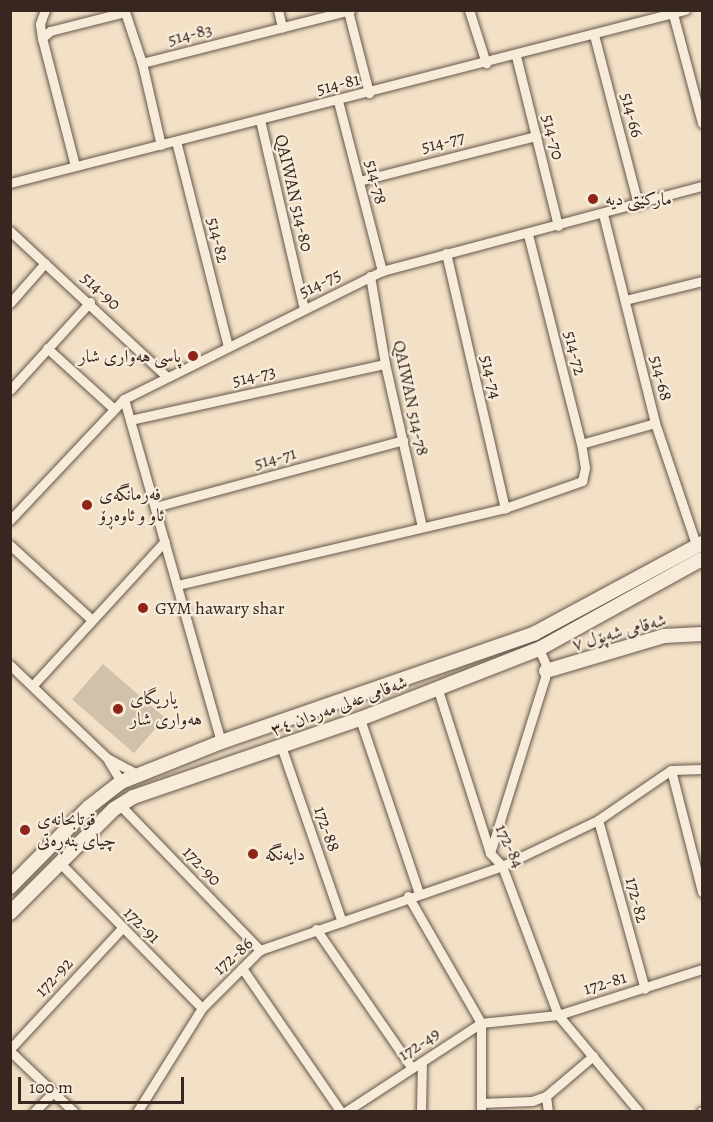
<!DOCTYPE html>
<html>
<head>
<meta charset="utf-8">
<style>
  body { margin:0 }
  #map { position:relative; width:713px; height:1122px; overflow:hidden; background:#f2e1c6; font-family:Alegreya,Amiri,serif }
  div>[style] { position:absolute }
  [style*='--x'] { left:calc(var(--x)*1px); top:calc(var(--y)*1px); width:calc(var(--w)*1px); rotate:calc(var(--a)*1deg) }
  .green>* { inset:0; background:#d2c1aa; transform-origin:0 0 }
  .roads { filter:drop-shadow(0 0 2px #66564a) drop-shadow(0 0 2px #66564a) }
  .street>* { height:9px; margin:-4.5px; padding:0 4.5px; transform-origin:4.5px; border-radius:4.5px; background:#f7ecda }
  .secondary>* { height:14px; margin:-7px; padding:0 7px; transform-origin:7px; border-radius:7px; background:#f7ecda }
  .dots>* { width:16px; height:16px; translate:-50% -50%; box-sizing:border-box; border:3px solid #f7ecda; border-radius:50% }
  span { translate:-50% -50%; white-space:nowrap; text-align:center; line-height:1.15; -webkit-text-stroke:4.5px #f7ecda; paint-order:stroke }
  .street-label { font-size:18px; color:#382721 }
  .poi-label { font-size:18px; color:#382721 }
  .left { translate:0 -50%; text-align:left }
  .right { translate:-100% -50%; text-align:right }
  .frame { position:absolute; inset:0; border:12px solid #382721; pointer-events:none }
  .scale { position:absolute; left:18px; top:1077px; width:166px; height:27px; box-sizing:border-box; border:3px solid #382721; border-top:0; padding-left:8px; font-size:18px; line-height:21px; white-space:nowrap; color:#382721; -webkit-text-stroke:4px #f7ecda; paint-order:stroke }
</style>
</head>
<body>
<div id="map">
  <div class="green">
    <i style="left:103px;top:664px;width:82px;height:47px;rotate:41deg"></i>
  </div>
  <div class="roads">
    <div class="street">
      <i style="--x:45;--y:10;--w:15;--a:110"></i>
      <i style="--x:40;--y:24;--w:14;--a:82"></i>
      <i style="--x:42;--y:38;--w:132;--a:75.5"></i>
      <i style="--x:278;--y:10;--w:18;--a:77"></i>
      <i style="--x:469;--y:10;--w:56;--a:72.2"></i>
      <i style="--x:348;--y:11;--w:85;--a:75.6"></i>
      <i style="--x:673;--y:14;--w:113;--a:75.1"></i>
      <i style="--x:594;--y:35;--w:175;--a:75.4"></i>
      <i style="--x:42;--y:38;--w:11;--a:-41"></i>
      <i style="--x:50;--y:31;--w:77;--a:-14.2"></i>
      <i style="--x:125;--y:12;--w:54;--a:71.6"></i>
      <i style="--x:142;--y:63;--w:84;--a:77"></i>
      <i style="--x:516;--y:56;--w:175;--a:76.1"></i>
      <i style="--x:142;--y:63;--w:215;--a:-14.3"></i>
      <i style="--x:338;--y:101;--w:176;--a:75.5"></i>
      <i style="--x:260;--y:120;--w:194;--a:76.9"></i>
      <i style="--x:176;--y:141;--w:212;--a:75.8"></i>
      <i style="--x:359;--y:181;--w:183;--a:-14.3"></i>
      <i style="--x:10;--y:183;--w:697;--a:-14.38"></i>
      <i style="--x:603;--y:214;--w:215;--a:76"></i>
      <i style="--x:655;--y:423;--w:131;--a:71.3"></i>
      <i style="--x:10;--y:231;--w:214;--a:42.9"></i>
      <i style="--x:446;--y:253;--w:262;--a:77"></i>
      <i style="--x:370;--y:276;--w:89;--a:80.3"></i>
      <i style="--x:385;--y:364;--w:167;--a:77.2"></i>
      <i style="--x:625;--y:300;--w:79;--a:-13.9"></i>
      <i style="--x:10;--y:303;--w:53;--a:-48.8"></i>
      <i style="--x:47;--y:348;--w:89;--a:42.3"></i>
      <i style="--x:10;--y:390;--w:119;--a:-47.7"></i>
      <i style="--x:124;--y:399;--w:356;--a:74.2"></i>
      <i style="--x:130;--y:420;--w:261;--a:-12.4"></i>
      <i style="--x:581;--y:444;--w:77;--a:-15.8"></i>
      <i style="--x:155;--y:507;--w:257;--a:-15.1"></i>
      <i style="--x:10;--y:520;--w:166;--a:-46.7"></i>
      <i style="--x:124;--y:399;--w:288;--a:-26.4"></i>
      <i style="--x:382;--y:271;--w:331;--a:-14.9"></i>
      <i style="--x:10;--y:545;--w:111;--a:42.4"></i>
      <i style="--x:177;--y:585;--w:337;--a:-13.2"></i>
      <i style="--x:505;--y:508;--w:82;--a:-19.3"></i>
      <i style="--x:582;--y:481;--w:13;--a:-77"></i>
      <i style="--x:585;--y:468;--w:24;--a:-99"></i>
      <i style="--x:581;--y:444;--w:217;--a:-104.2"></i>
      <i style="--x:10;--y:665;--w:134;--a:43.8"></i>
      <i style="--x:107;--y:758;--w:36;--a:28"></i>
      <i style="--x:33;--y:685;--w:195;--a:-47.5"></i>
      <i style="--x:438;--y:690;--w:171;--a:72.3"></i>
      <i style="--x:490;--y:853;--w:18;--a:47"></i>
      <i style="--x:502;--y:866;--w:159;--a:69.4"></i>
      <i style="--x:558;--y:1015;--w:126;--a:50.1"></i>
      <i style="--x:360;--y:719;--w:184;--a:71.3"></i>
      <i style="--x:281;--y:746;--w:186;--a:70.9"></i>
      <i style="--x:108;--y:760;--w:26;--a:59"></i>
      <i style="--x:671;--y:770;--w:126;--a:75.7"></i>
      <i style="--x:120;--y:805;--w:202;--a:46"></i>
      <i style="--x:598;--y:820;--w:175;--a:74.5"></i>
      <i style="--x:490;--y:853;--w:183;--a:-72.6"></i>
      <i style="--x:545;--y:678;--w:13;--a:-86"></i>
      <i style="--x:546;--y:665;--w:17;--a:-114"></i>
      <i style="--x:60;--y:863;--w:203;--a:45.6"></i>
      <i style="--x:408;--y:896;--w:146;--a:60.1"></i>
      <i style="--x:481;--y:1023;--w:89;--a:90"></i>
      <i style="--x:316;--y:929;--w:169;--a:55.4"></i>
      <i style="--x:242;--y:968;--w:175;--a:55.5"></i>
      <i style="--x:10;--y:1049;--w:165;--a:-47.2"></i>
      <i style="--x:10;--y:1051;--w:88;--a:43.6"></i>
      <i style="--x:546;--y:1096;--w:16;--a:83"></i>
      <i style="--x:481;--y:1103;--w:51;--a:-2.2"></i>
      <i style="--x:532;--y:1101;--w:15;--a:-20"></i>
      <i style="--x:546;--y:1096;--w:62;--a:-40.4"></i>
      <i style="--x:34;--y:1112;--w:28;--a:-46"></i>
      <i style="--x:137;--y:1112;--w:123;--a:-58"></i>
      <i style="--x:202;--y:1008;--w:82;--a:-45"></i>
      <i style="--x:260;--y:950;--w:256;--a:-19.1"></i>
      <i style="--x:502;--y:866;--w:106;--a:-25.6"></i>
      <i style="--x:598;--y:820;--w:88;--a:-34.4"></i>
      <i style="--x:671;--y:770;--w:31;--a:-2"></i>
      <i style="--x:345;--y:1112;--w:163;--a:-33.2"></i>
      <i style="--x:481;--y:1023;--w:77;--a:-5.9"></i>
      <i style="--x:558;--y:1015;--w:151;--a:-17.7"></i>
      <i style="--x:421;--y:1112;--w:50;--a:-88.9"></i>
      <i style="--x:701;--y:1112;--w:1;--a:-45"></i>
    </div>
    <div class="secondary">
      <i style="--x:546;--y:671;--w:123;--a:-16.5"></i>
      <i style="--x:664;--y:636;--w:38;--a:-3"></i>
      <i style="--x:10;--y:887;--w:112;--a:-45.4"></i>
      <i style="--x:89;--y:807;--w:41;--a:-38"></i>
      <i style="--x:121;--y:782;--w:108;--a:-21.8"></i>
      <i style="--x:221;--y:742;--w:332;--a:-19.1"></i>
      <i style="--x:535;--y:633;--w:190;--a:-28.3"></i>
      <i style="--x:10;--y:913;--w:147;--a:-45"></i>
      <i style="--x:114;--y:809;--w:22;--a:-32"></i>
      <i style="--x:133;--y:797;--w:240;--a:-19"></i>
      <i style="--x:360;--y:719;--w:192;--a:-21.4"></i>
      <i style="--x:539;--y:649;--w:186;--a:-28.9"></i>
    </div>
  </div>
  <div class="dots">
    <i style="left:593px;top:199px;background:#8f2418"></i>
    <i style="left:193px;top:356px;background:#8f2418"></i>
    <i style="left:87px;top:505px;background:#8f2418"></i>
    <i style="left:143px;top:608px;background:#8f2418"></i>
    <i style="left:118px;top:709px;background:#8f2418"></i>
    <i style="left:25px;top:830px;background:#8f2418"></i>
    <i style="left:253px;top:854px;background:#8f2418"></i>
  </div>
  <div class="street-label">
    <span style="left:190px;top:34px;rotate:-14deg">514-83</span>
    <span style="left:338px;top:84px;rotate:-14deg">514-81</span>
    <span style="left:632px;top:115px;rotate:75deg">514-66</span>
    <span style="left:553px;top:137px;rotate:76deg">514-70</span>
    <span style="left:443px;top:142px;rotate:-14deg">514-77</span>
    <span style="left:376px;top:182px;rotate:76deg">514-78</span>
    <span style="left:294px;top:193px;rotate:77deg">QAIWAN 514-80</span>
    <span style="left:218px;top:240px;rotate:76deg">514-82</span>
    <span style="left:320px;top:283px;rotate:-26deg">514-75</span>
    <span style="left:101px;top:291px;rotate:43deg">514-90</span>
    <span style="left:575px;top:353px;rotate:76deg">514-72</span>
    <span style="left:254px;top:376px;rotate:-13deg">514-73</span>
    <span style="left:491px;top:377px;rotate:77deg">514-74</span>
    <span style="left:661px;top:378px;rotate:76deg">514-68</span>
    <span style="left:411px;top:398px;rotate:78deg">QAIWAN 514-78</span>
    <span style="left:275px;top:458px;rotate:-15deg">514-71</span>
    <span style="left:619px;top:632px;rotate:-15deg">شەقامی شەپۆل ٧</span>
    <span style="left:339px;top:706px;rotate:-20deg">شەقامی عەلی مەردان ٣٤</span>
    <span style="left:327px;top:829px;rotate:71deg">172-88</span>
    <span style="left:510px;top:846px;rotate:65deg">172-84</span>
    <span style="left:202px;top:866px;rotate:46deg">172-90</span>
    <span style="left:637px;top:900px;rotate:75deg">172-82</span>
    <span style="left:142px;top:925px;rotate:45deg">172-91</span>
    <span style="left:233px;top:956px;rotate:-42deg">172-86</span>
    <span style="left:54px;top:977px;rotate:-47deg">172-92</span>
    <span style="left:605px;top:983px;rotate:-17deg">172-81</span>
    <span style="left:419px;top:1044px;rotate:-33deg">172-49</span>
  </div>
  <div class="poi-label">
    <span class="left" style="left:605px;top:199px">مارکێتی دیە</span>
    <span class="right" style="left:181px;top:356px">پاسی هەواری شار</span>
    <span class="left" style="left:99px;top:505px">فەرمانگەی<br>ئاو و ئاوەڕۆ</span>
    <span class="left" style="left:155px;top:608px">GYM hawary shar</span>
    <span class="left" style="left:130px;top:709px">یاریگای<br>هەواری شار</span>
    <span class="left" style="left:37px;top:830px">قوتابحانەی<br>چیای بنەڕەتی</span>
    <span class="left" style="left:265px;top:854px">دایەنگە</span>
  </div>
  <div class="frame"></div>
  <div class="scale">100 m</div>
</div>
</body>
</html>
